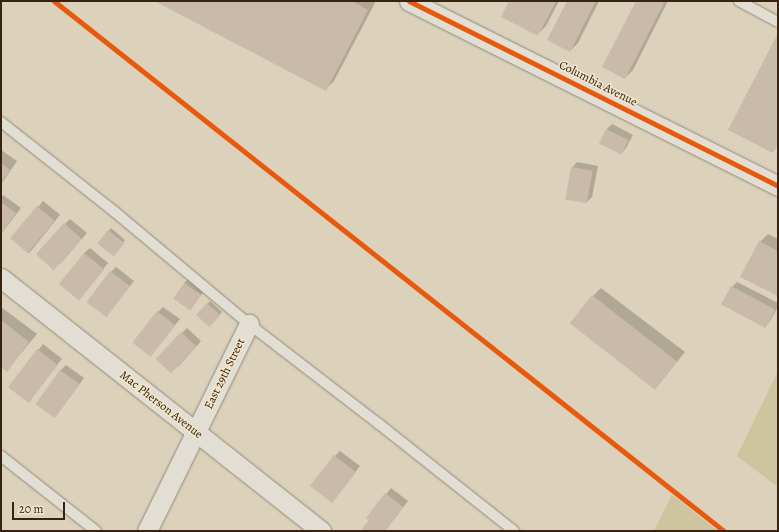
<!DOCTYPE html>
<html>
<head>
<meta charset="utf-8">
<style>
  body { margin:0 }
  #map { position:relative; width:779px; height:532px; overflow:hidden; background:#dcd1ba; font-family:Alegreya,serif }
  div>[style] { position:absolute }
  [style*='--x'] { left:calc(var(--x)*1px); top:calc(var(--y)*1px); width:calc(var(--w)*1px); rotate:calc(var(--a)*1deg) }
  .green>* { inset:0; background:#ccc59d }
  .shadow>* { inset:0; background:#0003; transform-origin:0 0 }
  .building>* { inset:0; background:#c9baaa; transform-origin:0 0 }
  .roads { filter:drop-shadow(0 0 1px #928a7b) drop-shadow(0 0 1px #928a7b) }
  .lane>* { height:10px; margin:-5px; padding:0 5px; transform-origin:5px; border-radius:5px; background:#e3ded3 }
  .street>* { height:19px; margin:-9.5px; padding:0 9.5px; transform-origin:9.5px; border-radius:9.5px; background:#e3ded3 }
  .cycleway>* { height:5px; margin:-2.5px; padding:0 2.5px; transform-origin:2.5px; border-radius:2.5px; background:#e8590c }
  span { translate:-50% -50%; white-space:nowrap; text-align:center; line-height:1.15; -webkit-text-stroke:3px #f1e5ca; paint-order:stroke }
  .street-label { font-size:12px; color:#382212 }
  .frame { position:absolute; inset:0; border:2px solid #382212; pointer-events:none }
  .scale { position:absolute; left:12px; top:502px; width:53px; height:18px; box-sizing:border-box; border:2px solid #382212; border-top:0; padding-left:5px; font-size:12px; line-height:14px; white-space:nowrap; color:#382212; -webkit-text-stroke:3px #f1e5ca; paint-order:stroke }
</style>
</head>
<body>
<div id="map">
  <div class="green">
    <i style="clip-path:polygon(778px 371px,778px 487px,737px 456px)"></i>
    <i style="clip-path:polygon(672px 495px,718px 531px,654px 531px)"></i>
  </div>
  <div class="shadow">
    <i style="clip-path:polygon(156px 1px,376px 1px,334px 81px,326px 89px)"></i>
    <i style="clip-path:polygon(510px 1px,559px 1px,546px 26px,538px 34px)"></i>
    <i style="clip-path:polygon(568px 1px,599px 1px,578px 43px,570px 51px)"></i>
    <i style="clip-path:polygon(637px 1px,668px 1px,633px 70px,625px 78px)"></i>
    <i style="clip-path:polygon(612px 124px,633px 135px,626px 148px,621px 154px,600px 143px,607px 129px)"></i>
    <i style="clip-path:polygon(1px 150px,17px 161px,1px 184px)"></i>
    <i style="clip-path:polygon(577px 162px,598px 166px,592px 197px,587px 202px,572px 168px)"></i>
    <i style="clip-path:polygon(3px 195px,21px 208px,1px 234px,1px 198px)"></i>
    <i style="left:43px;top:201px;width:22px;height:49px;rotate:39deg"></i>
    <i style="clip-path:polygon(70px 219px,87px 233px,60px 264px,65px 224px)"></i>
    <i style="clip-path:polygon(111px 228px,125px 240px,116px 252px,99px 243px)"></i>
    <i style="clip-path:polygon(768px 234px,778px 239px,778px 295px,760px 242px)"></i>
    <i style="clip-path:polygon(90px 248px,108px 263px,84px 293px,84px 253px)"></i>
    <i style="clip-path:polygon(116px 267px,134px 281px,106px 316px,111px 272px)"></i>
    <i style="clip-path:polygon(190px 278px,205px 290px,189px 309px,184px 283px)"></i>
    <i style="clip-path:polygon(737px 282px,778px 303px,778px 307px,770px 321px,765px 327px,732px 287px)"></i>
    <i style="clip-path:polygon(601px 288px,685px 352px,655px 389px,593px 296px)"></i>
    <i style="clip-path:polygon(210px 301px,222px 312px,213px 323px,198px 315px)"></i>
    <i style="clip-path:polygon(1px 307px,37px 334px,7px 370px,1px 366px)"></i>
    <i style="clip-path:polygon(163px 307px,180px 319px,151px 355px,158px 312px)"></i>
    <i style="clip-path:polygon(187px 328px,201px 341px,178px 367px,182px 333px)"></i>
    <i style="left:43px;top:344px;width:24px;height:54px;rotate:38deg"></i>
    <i style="clip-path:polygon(66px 365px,84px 378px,56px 416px,60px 371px)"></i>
    <i style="clip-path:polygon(340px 451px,360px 466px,333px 501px,335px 456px)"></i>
    <i style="clip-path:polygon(391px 488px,408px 501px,385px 531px,367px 531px,371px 520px,367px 518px)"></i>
  </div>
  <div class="building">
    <i style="clip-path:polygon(154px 1px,352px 1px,368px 10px,326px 91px)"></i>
    <i style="clip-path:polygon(509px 1px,556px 1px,538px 36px,501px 17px)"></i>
    <i style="clip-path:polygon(567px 1px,596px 1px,570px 52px,547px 40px)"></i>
    <i style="clip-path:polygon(636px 1px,665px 1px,625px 79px,602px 67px)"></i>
    <i style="clip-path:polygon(778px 33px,778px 144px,773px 153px,728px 130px)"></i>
    <i style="left:606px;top:129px;width:25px;height:16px;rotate:26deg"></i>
    <i style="clip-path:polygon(1px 163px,10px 170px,1px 182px)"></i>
    <i style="left:571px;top:167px;width:22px;height:33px;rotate:10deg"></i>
    <i style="clip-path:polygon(1px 202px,16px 213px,1px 234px)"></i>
    <i style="left:37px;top:206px;width:23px;height:42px;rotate:40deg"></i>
    <i style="left:64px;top:223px;width:24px;height:42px;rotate:42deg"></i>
    <i style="left:108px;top:230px;width:21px;height:17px;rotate:39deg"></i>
    <i style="clip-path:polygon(759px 241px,778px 251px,778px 296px,740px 277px)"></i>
    <i style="left:84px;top:253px;width:26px;height:40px;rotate:39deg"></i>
    <i style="left:110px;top:271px;width:25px;height:39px;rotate:37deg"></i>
    <i style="left:184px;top:283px;width:21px;height:19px;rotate:35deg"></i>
    <i style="left:731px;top:286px;width:50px;height:21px;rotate:28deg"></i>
    <i style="left:592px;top:295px;width:108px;height:36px;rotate:38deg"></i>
    <i style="left:207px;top:303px;width:18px;height:16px;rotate:43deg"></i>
    <i style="left:157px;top:311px;width:23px;height:40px;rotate:38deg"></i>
    <i style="clip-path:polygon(1px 320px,29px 342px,7px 372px,1px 367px)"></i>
    <i style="left:181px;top:332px;width:21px;height:37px;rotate:43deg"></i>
    <i style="left:37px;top:349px;width:26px;height:48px;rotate:37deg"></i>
    <i style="left:60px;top:370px;width:24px;height:42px;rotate:36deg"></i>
    <i style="left:334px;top:455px;width:28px;height:39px;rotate:38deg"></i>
    <i style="clip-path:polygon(385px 493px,403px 507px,385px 531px,365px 531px,362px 529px,369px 520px,366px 518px)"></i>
  </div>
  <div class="roads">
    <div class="lane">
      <i style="--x:739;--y:1;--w:44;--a:28.3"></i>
      <i style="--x:1;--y:122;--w:145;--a:38.3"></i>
      <i style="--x:115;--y:212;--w:175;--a:39.9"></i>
      <i style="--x:249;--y:324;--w:164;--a:37.6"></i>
      <i style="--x:379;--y:424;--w:172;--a:38.4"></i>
      <i style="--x:1;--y:456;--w:121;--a:38.3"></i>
    </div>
    <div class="street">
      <i style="--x:409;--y:1;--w:413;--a:26.6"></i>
      <i style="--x:1;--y:278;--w:408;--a:38.3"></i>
      <i style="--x:147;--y:531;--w:231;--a:-63.8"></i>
    </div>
  </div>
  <div class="cycleway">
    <i style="--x:54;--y:1;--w:854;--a:38.35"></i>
    <i style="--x:409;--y:1;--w:413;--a:26.6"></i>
  </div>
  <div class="street-label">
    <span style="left:598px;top:84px;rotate:27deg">Columbia Avenue</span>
    <span style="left:225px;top:374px;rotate:-64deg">East 29th Street</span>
    <span style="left:161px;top:405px;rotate:38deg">Mac Pherson Avenue</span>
  </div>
  <div class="frame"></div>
  <div class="scale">20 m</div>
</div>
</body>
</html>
